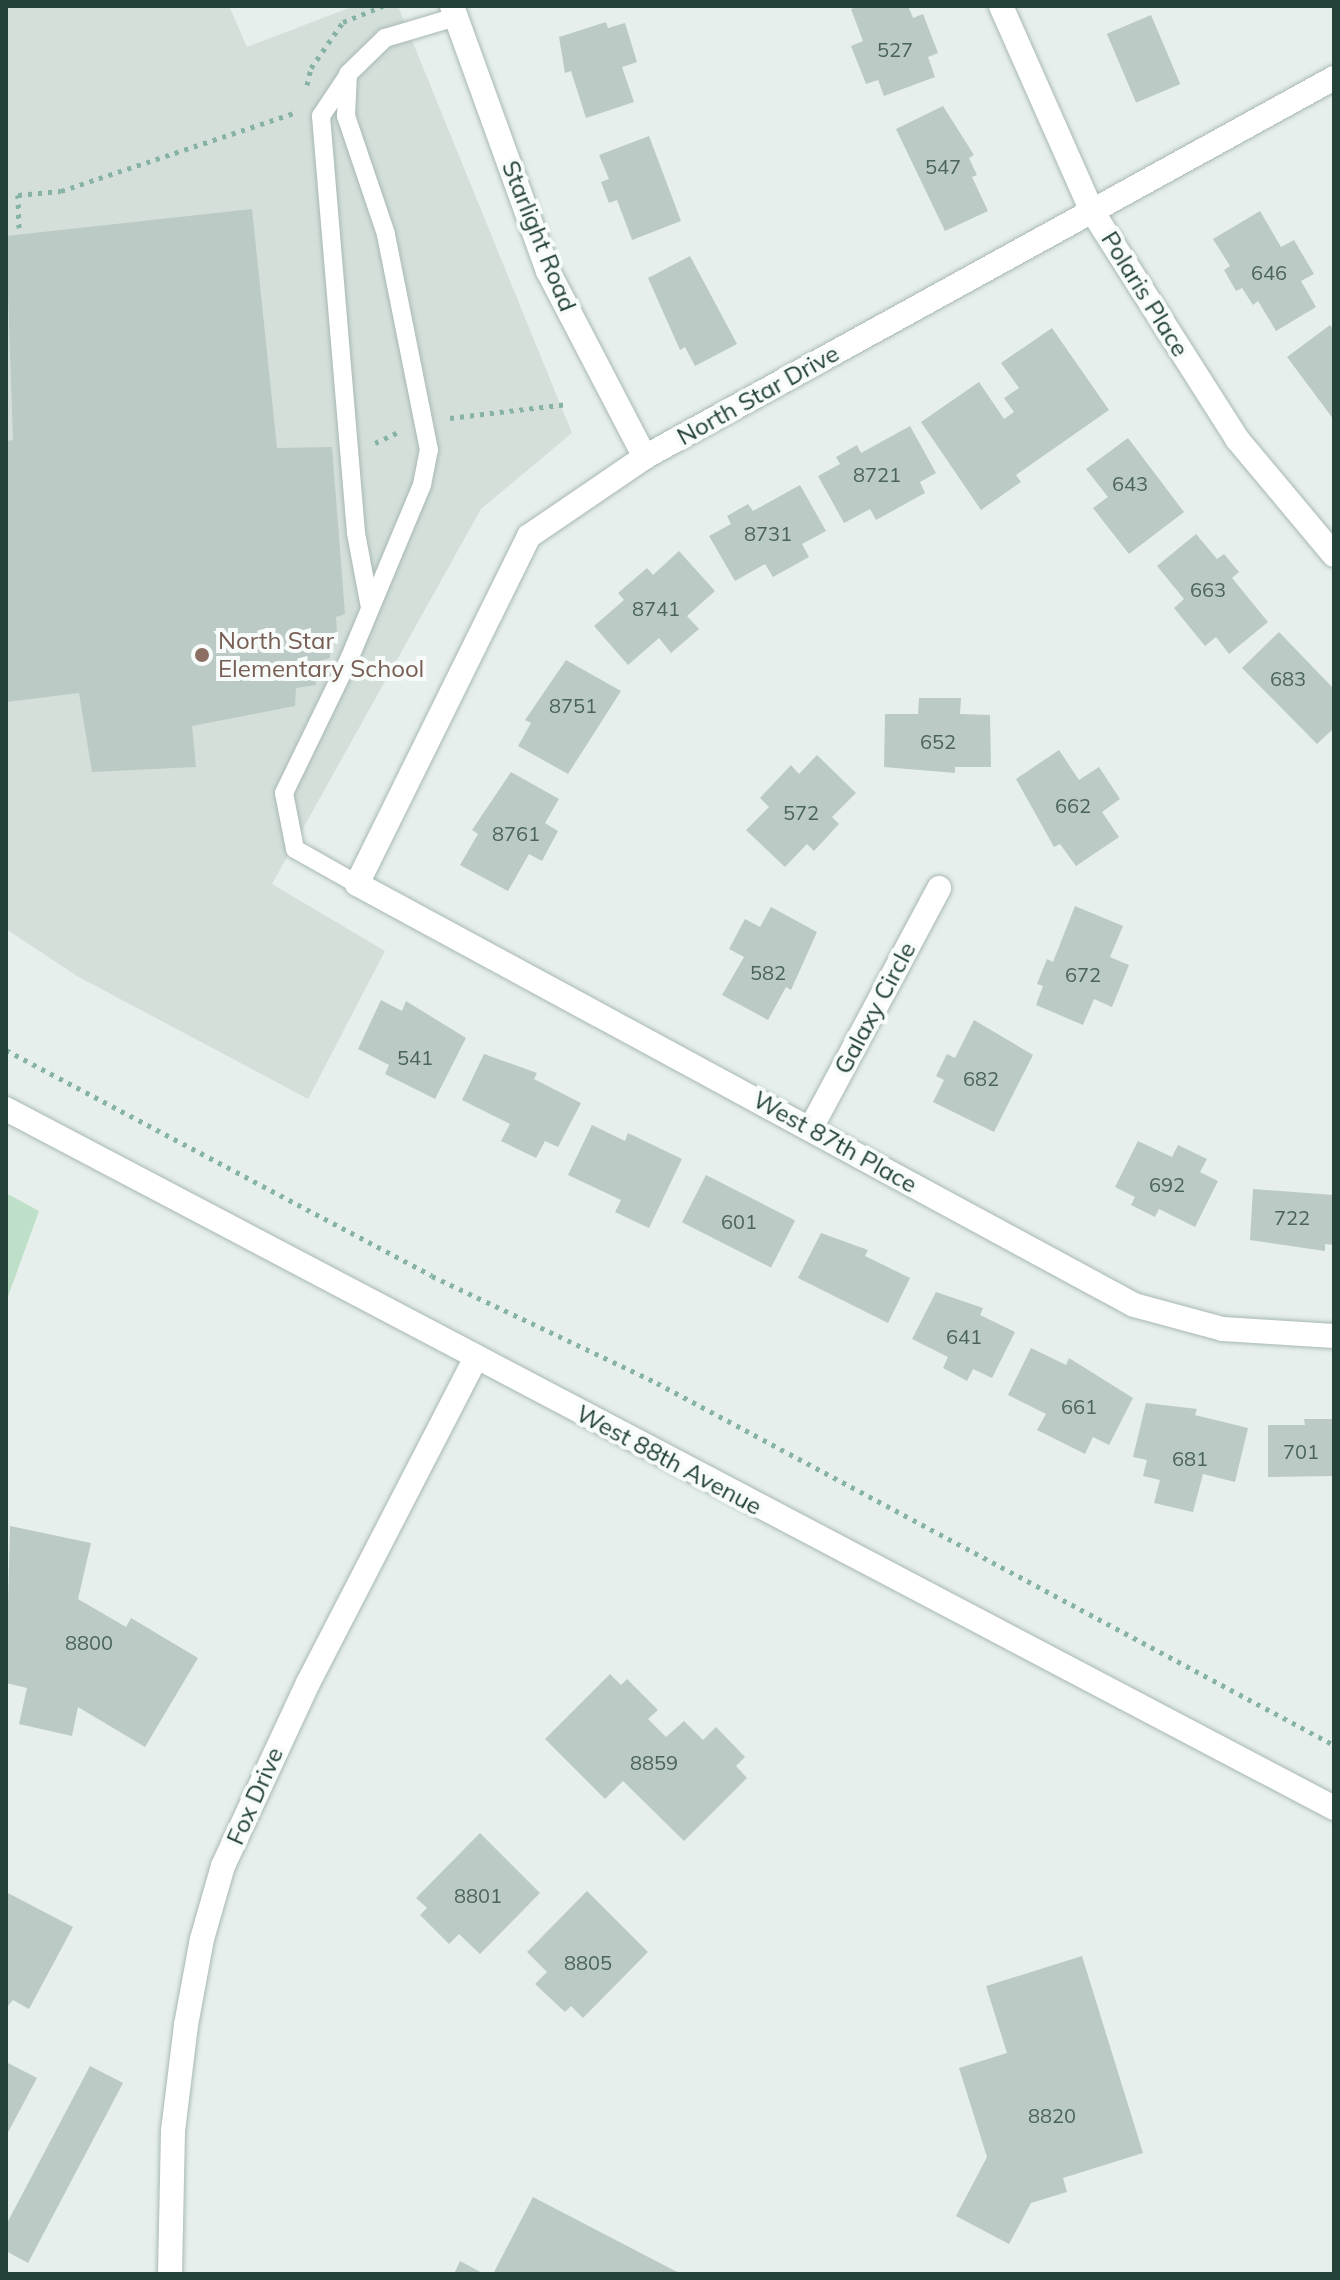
<!DOCTYPE html>
<html>
<head>
<meta charset="utf-8">
<style>
  body { margin:0 }
  #map { position:relative; width:1340px; height:2280px; overflow:hidden; background:#e6efeb; font-family:Mulish,sans-serif }
  div>[style] { position:absolute }
  [style*='--x'] { left:calc(var(--x)*1px); top:calc(var(--y)*1px); width:calc(var(--w)*1px); rotate:calc(var(--a)*1deg) }
  .built>* { inset:0; background:#d4dfda }
  .green>* { inset:0; background:#bfe0c8 }
  .building>* { inset:0; background:#bbcac4; transform-origin:0 0 }
  .path>* { height:5px; margin-top:-2.5px; transform-origin:0; background:repeating-linear-gradient(90deg,#86b3a5 0 4px,transparent 0 10px) }
  .roads { filter:drop-shadow(0 0 2px #a8b8b2) drop-shadow(0 0 2px #a8b8b2) }
  .service>* { height:18px; margin:-9px; padding:0 9px; transform-origin:9px; border-radius:9px; background:#fff }
  .minor>* { height:24px; margin:-12px; padding:0 12px; transform-origin:12px; border-radius:12px; background:#fff }
  .secondary>* { height:24px; margin:-12px; padding:0 12px; transform-origin:12px; border-radius:12px; background:#fff }
  .dots>* { width:22px; height:22px; translate:-50% -50%; box-sizing:border-box; border:4px solid #f7fbf9; border-radius:50% }
  span { translate:-50% -50%; white-space:nowrap; text-align:center; line-height:1.15; -webkit-text-stroke:8px #f7fbf9; paint-order:stroke }
  .number-label { font-size:20px; color:#4a645c }
  .number-label span { -webkit-text-stroke-width:0 }
  .street-label { font-size:24px; color:#24423a }
  .education-label { font-size:24px; color:#785e54 }
  .left { translate:0 -50%; text-align:left }
  .frame { position:absolute; inset:0; border:8px solid #24423a; pointer-events:none }
</style>
</head>
<body>
<div id="map">
  <div class="built">
    <i style="clip-path:polygon(6px 6px,229px 6px,247px 47px,354px 6px,398px 6px,572px 433px,481px 509px,272px 884px,385px 951px,308px 1099px,77px 976px,6px 929px)"></i>
  </div>
  <div class="green">
    <i style="clip-path:polygon(6px 1193px,39px 1211px,6px 1302px)"></i>
  </div>
  <div class="building">
    <i style="clip-path:polygon(860px 6px,908px 6px,913px 18px,923px 14px,938px 53px,928px 57px,935px 77px,884px 96px,878px 80px,866px 84px,851px 46px,863px 41px,851px 9px)"></i>
    <i style="left:1151px;top:15px;width:75px;height:48px;rotate:67deg"></i>
    <i style="clip-path:polygon(606px 22px,608px 28px,625px 23px,637px 62px,622px 67px,634px 102px,586px 118px,571px 71px,565px 73px,559px 37px)"></i>
    <i style="clip-path:polygon(943px 106px,974px 155px,969px 158px,977px 175px,972px 177px,988px 211px,945px 231px,896px 129px)"></i>
    <i style="clip-path:polygon(649px 136px,681px 221px,632px 240px,617px 200px,609px 203px,601px 182px,609px 179px,599px 155px)"></i>
    <i style="clip-path:polygon(252px 209px,277px 448px,332px 447px,345px 614px,336px 617px,337px 634px,329px 635px,330px 658px,315px 662px,316px 685px,296px 688px,295px 706px,192px 726px,196px 767px,92px 772px,79px 693px,6px 702px,6px 441px,13px 440px,6px 236px)"></i>
    <i style="clip-path:polygon(1260px 211px,1281px 247px,1294px 240px,1314px 274px,1301px 281px,1316px 307px,1276px 331px,1258px 301px,1253px 305px,1242px 288px,1236px 291px,1224px 270px,1230px 266px,1213px 239px)"></i>
    <i style="clip-path:polygon(690px 256px,737px 344px,695px 366px,685px 347px,680px 350px,648px 278px)"></i>
    <i style="clip-path:polygon(1330px 325px,1334px 330px,1334px 420px,1287px 357px)"></i>
    <i style="clip-path:polygon(1052px 328px,1109px 410px,1016px 475px,1021px 482px,981px 510px,921px 422px,979px 382px,1004px 419px,1014px 412px,1004px 398px,1019px 388px,1001px 363px)"></i>
    <i style="clip-path:polygon(910px 426px,936px 473px,920px 482px,925px 493px,876px 520px,870px 509px,844px 523px,818px 476px,840px 464px,836px 457px,857px 445px,861px 453px)"></i>
    <i style="clip-path:polygon(1128px 438px,1184px 512px,1129px 554px,1093px 508px,1108px 497px,1086px 469px)"></i>
    <i style="clip-path:polygon(800px 485px,826px 531px,802px 544px,809px 557px,773px 577px,765px 564px,735px 581px,709px 536px,731px 524px,727px 516px,748px 504px,753px 511px)"></i>
    <i style="clip-path:polygon(1196px 534px,1217px 559px,1224px 554px,1239px 572px,1232px 578px,1268px 622px,1229px 654px,1216px 637px,1205px 646px,1174px 608px,1184px 599px,1157px 566px)"></i>
    <i style="clip-path:polygon(679px 551px,715px 591px,687px 616px,699px 629px,671px 653px,659px 638px,628px 665px,594px 626px,624px 600px,618px 593px,647px 568px,653px 575px)"></i>
    <i style="clip-path:polygon(1279px 632px,1334px 689px,1334px 728px,1317px 744px,1242px 668px)"></i>
    <i style="clip-path:polygon(566px 660px,621px 691px,568px 774px,518px 746px,531px 723px,525px 720px)"></i>
    <i style="clip-path:polygon(919px 698px,961px 698px,960px 714px,990px 715px,991px 767px,955px 767px,955px 773px,884px 767px,885px 714px,918px 714px)"></i>
    <i style="clip-path:polygon(1059px 750px,1079px 780px,1099px 767px,1120px 799px,1102px 812px,1119px 837px,1076px 866px,1060px 844px,1054px 847px,1016px 779px)"></i>
    <i style="clip-path:polygon(817px 755px,856px 793px,832px 817px,839px 824px,814px 851px,807px 844px,785px 867px,746px 830px,769px 807px,760px 798px,791px 765px,799px 774px)"></i>
    <i style="clip-path:polygon(511px 772px,559px 799px,545px 823px,558px 831px,542px 861px,529px 854px,508px 891px,460px 865px,478px 834px,472px 830px)"></i>
    <i style="clip-path:polygon(1075px 906px,1123px 926px,1110px 957px,1129px 965px,1112px 1007px,1094px 999px,1083px 1025px,1036px 1005px,1043px 986px,1037px 984px,1047px 959px,1053px 962px)"></i>
    <i style="clip-path:polygon(771px 907px,817px 932px,791px 990px,786px 987px,768px 1020px,722px 995px,744px 957px,729px 949px,745px 919px,760px 927px)"></i>
    <i style="clip-path:polygon(381px 1000px,402px 1011px,406px 1001px,466px 1038px,435px 1099px,385px 1074px,389px 1065px,358px 1049px)"></i>
    <i style="clip-path:polygon(974px 1020px,1033px 1055px,994px 1132px,933px 1102px,944px 1080px,936px 1076px,947px 1054px,955px 1058px)"></i>
    <i style="clip-path:polygon(484px 1054px,537px 1073px,534px 1079px,581px 1103px,558px 1147px,545px 1141px,536px 1158px,501px 1141px,510px 1124px,462px 1100px)"></i>
    <i style="clip-path:polygon(592px 1125px,625px 1141px,628px 1133px,682px 1159px,649px 1228px,615px 1212px,621px 1200px,568px 1175px)"></i>
    <i style="clip-path:polygon(1138px 1141px,1172px 1157px,1178px 1145px,1207px 1159px,1200px 1172px,1218px 1181px,1195px 1227px,1159px 1209px,1155px 1217px,1131px 1205px,1135px 1197px,1115px 1187px)"></i>
    <i style="left:706px;top:1175px;width:100px;height:53px;rotate:27deg"></i>
    <i style="clip-path:polygon(1253px 1189px,1334px 1195px,1334px 1245px,1325px 1244px,1325px 1251px,1250px 1240px)"></i>
    <i style="clip-path:polygon(821px 1233px,868px 1250px,865px 1256px,910px 1278px,888px 1323px,798px 1278px)"></i>
    <i style="clip-path:polygon(936px 1292px,983px 1308px,980px 1315px,1015px 1332px,992px 1378px,973px 1369px,967px 1381px,943px 1368px,948px 1357px,912px 1339px)"></i>
    <i style="clip-path:polygon(1031px 1348px,1066px 1365px,1069px 1358px,1133px 1398px,1109px 1445px,1093px 1437px,1085px 1454px,1037px 1430px,1046px 1414px,1008px 1395px)"></i>
    <i style="clip-path:polygon(1146px 1403px,1197px 1409px,1195px 1415px,1248px 1428px,1235px 1482px,1203px 1474px,1193px 1512px,1154px 1503px,1160px 1480px,1143px 1476px,1147px 1460px,1133px 1457px)"></i>
    <i style="clip-path:polygon(1304px 1419px,1334px 1419px,1334px 1476px,1268px 1477px,1268px 1425px,1305px 1425px)"></i>
    <i style="clip-path:polygon(10px 1526px,91px 1543px,78px 1599px,126px 1627px,131px 1618px,198px 1658px,145px 1747px,78px 1707px,72px 1736px,19px 1724px,27px 1688px,6px 1683px)"></i>
    <i style="clip-path:polygon(610px 1674px,621px 1685px,627px 1679px,658px 1710px,648px 1719px,666px 1737px,684px 1721px,703px 1740px,716px 1727px,745px 1757px,736px 1766px,747px 1778px,684px 1841px,623px 1781px,605px 1799px,545px 1739px)"></i>
    <i style="clip-path:polygon(480px 1833px,540px 1893px,480px 1954px,459px 1934px,449px 1944px,420px 1915px,427px 1908px,416px 1898px)"></i>
    <i style="clip-path:polygon(587px 1891px,648px 1952px,583px 2018px,571px 2006px,565px 2012px,535px 1984px,547px 1972px,527px 1952px)"></i>
    <i style="clip-path:polygon(6px 1892px,73px 1927px,29px 2009px,13px 2000px,6px 2008px)"></i>
    <i style="clip-path:polygon(1082px 1956px,1143px 2153px,1063px 2178px,1067px 2192px,1031px 2203px,1009px 2244px,956px 2216px,987px 2157px,959px 2068px,1007px 2053px,986px 1986px)"></i>
    <i style="clip-path:polygon(6px 2062px,37px 2078px,6px 2136px)"></i>
    <i style="clip-path:polygon(90px 2066px,123px 2083px,28px 2263px,6px 2251px,6px 2225px)"></i>
    <i style="clip-path:polygon(533px 2197px,681px 2274px,493px 2274px)"></i>
    <i style="clip-path:polygon(460px 2261px,484px 2274px,454px 2274px)"></i>
  </div>
  <div class="path">
    <i style="--x:307;--y:85;--w:17;--a:-77"></i>
    <i style="--x:311;--y:68;--w:56;--a:-55.2"></i>
    <i style="--x:343;--y:22;--w:43;--a:-21.8"></i>
    <i style="--x:19;--y:228;--w:33;--a:-92"></i>
    <i style="--x:18;--y:195;--w:43;--a:-5.3"></i>
    <i style="--x:61;--y:191;--w:246;--a:-18.5"></i>
    <i style="--x:450;--y:418;--w:119;--a:-6.8"></i>
    <i style="--x:375;--y:443;--w:26;--a:-25"></i>
    <i style="--x:6;--y:1050;--w:482;--a:27.9"></i>
    <i style="--x:432;--y:1276;--w:249;--a:25.4"></i>
    <i style="--x:657;--y:1383;--w:768;--a:28.13"></i>
  </div>
  <div class="roads">
    <div class="service">
      <i style="--x:347;--y:77;--w:47;--a:123.7"></i>
      <i style="--x:321;--y:116;--w:418;--a:85.2"></i>
      <i style="--x:356;--y:533;--w:76;--a:79.4"></i>
      <i style="--x:357;--y:884;--w:71;--a:-150.6"></i>
      <i style="--x:295;--y:849;--w:57;--a:-101.1"></i>
      <i style="--x:284;--y:793;--w:151;--a:-64.1"></i>
      <i style="--x:350;--y:657;--w:186;--a:-67.3"></i>
      <i style="--x:422;--y:485;--w:36;--a:-79"></i>
      <i style="--x:429;--y:450;--w:220;--a:-101.3"></i>
      <i style="--x:386;--y:234;--w:125;--a:-108.7"></i>
      <i style="--x:346;--y:116;--w:42;--a:-87.3"></i>
      <i style="--x:348;--y:74;--w:52;--a:-44.2"></i>
      <i style="--x:385;--y:38;--w:74;--a:-16.5"></i>
    </div>
    <div class="minor">
      <i style="--x:452;--y:6;--w:282;--a:70.1"></i>
      <i style="--x:548;--y:271;--w:210;--a:62.5"></i>
      <i style="--x:1001;--y:6;--w:224;--a:66.1"></i>
      <i style="--x:1092;--y:211;--w:270;--a:57.5"></i>
      <i style="--x:1237;--y:439;--w:151;--a:50.1"></i>
      <i style="--x:1334;--y:78;--w:786;--a:151.19"></i>
      <i style="--x:645;--y:457;--w:140;--a:145.7"></i>
      <i style="--x:529;--y:536;--w:388;--a:116.3"></i>
      <i style="--x:357;--y:884;--w:884;--a:28.45"></i>
      <i style="--x:1134;--y:1305;--w:92;--a:15.1"></i>
      <i style="--x:1223;--y:1329;--w:111;--a:3.6"></i>
      <i style="--x:811;--y:1128;--w:272;--a:-61.9"></i>
      <i style="--x:170;--y:2274;--w:143;--a:-88.8"></i>
      <i style="--x:173;--y:2131;--w:107;--a:-83"></i>
      <i style="--x:186;--y:2025;--w:87;--a:-79.5"></i>
      <i style="--x:202;--y:1939;--w:76;--a:-74"></i>
      <i style="--x:223;--y:1866;--w:202;--a:-65.1"></i>
      <i style="--x:308;--y:1683;--w:366;--a:-62.7"></i>
    </div>
    <div class="secondary">
      <i style="--x:6;--y:1109;--w:1501;--a:27.76"></i>
    </div>
  </div>
  <div class="dots">
    <i style="left:202px;top:655px;background:#8d6e63"></i>
  </div>
  <div class="number-label">
    <span style="left:895px;top:49px">527</span>
    <span style="left:943px;top:166px">547</span>
    <span style="left:1269px;top:272px">646</span>
    <span style="left:877px;top:474px">8721</span>
    <span style="left:1130px;top:483px">643</span>
    <span style="left:768px;top:533px">8731</span>
    <span style="left:1208px;top:589px">663</span>
    <span style="left:656px;top:608px">8741</span>
    <span style="left:1288px;top:678px">683</span>
    <span style="left:573px;top:705px">8751</span>
    <span style="left:938px;top:741px">652</span>
    <span style="left:1073px;top:805px">662</span>
    <span style="left:801px;top:812px">572</span>
    <span style="left:516px;top:833px">8761</span>
    <span style="left:768px;top:972px">582</span>
    <span style="left:1083px;top:974px">672</span>
    <span style="left:415px;top:1057px">541</span>
    <span style="left:981px;top:1078px">682</span>
    <span style="left:1167px;top:1184px">692</span>
    <span style="left:1292px;top:1217px">722</span>
    <span style="left:739px;top:1221px">601</span>
    <span style="left:964px;top:1336px">641</span>
    <span style="left:1079px;top:1406px">661</span>
    <span style="left:1301px;top:1451px">701</span>
    <span style="left:1190px;top:1458px">681</span>
    <span style="left:89px;top:1642px">8800</span>
    <span style="left:654px;top:1762px">8859</span>
    <span style="left:478px;top:1895px">8801</span>
    <span style="left:588px;top:1962px">8805</span>
    <span style="left:1052px;top:2115px">8820</span>
  </div>
  <div class="street-label">
    <span style="left:539px;top:236px;rotate:68deg">Starlight Road</span>
    <span style="left:1145px;top:294px;rotate:58deg">Polaris Place</span>
    <span style="left:758px;top:395px;rotate:-29deg">North Star Drive</span>
    <span style="left:875px;top:1008px;rotate:-62deg">Galaxy Circle</span>
    <span style="left:835px;top:1142px;rotate:29deg">West 87th Place</span>
    <span style="left:669px;top:1460px;rotate:28deg">West 88th Avenue</span>
    <span style="left:255px;top:1796px;rotate:-66deg">Fox Drive</span>
  </div>
  <div class="education-label">
    <span class="left" style="left:218px;top:655px">North Star<br>Elementary School</span>
  </div>
  <div class="frame"></div>
</div>
</body>
</html>
